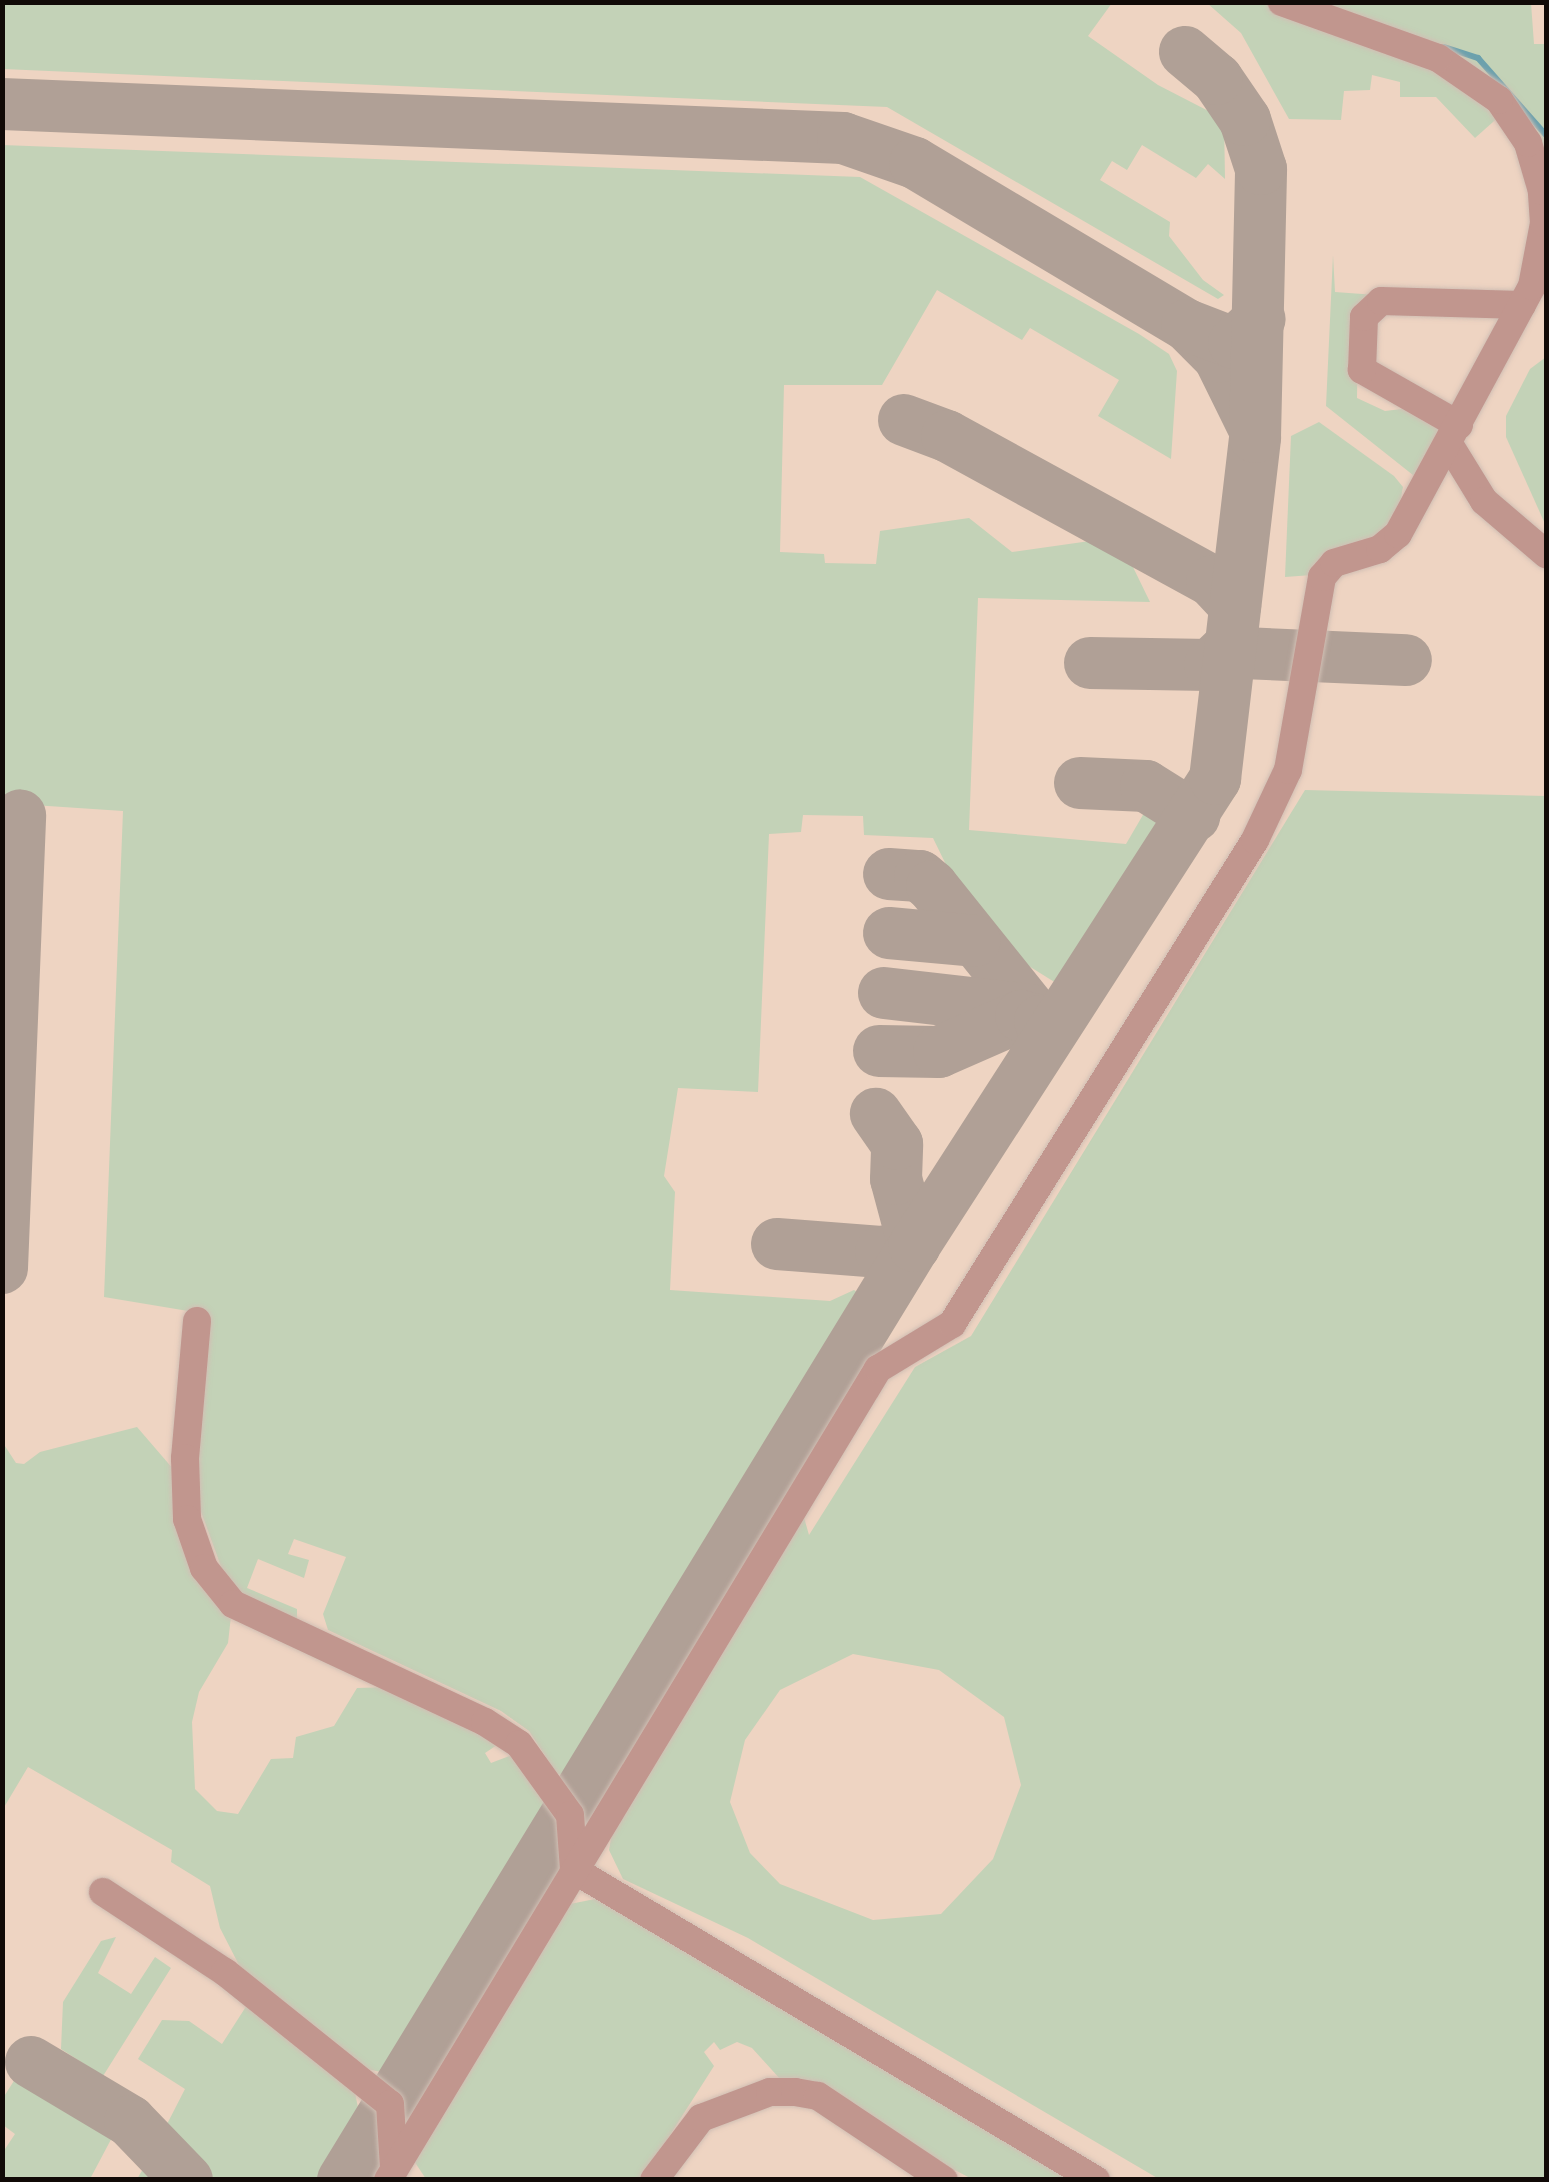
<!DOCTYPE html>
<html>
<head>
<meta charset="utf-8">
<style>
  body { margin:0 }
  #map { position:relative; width:1549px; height:2182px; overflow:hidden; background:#f6e2d5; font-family:"Noto Sans",sans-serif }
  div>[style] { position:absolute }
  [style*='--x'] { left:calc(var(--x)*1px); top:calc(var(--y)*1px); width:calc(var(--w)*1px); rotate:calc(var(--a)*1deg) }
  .built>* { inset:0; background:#eed4c2; transform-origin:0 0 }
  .green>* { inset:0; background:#c3d2b7 }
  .stream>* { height:6px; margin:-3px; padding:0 3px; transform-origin:3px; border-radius:3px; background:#6ca1ad }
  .taxiway>* { height:52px; margin:-26px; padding:0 26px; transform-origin:26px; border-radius:26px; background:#b0a096 }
  .roads { filter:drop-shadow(0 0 2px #d1bfb4) drop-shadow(0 0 2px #d1bfb4) }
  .minor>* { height:28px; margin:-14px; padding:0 14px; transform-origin:14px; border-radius:14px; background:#c1968e }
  span { translate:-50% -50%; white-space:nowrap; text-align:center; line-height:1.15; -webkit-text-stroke:8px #fdf1e9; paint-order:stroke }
  .frame { position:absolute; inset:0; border:5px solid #110a07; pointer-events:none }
</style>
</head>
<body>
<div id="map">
  <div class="built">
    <i style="left:3px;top:3px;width:1543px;height:2176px"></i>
  </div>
  <div class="green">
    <i style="clip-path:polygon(3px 2px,1112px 3px,1088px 36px,1158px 85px,1224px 119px,1225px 179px,1208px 164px,1196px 178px,1142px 145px,1127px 170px,1112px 161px,1100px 180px,1170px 222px,1169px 236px,1203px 280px,1224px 295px,1218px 299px,887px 107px,3px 69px)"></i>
    <i style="clip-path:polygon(1207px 3px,1273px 3px,1448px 69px,1502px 114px,1475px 138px,1436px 97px,1400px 97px,1400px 82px,1372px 75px,1370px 90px,1344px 91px,1341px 120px,1289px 119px,1241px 33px)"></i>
    <i style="clip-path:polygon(1306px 3px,1531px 3px,1534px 44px,1546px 44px,1546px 169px,1508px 97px)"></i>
    <i style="clip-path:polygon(2px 145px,860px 177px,1139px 334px,1169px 354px,1177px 371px,1171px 459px,1098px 416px,1119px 380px,1030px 328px,1022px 340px,937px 290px,882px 385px,784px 385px,780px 552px,824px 554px,825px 563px,876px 564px,880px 531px,969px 518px,1012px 552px,1104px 539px,1132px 565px,1150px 602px,978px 598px,969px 830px,1126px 844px,1147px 808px,1169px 828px,1065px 982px,1056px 983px,1011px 955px,970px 914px,933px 838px,864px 835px,863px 816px,803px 815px,801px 832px,769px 834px,758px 1092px,678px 1088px,664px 1176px,675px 1192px,670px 1290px,830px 1301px,854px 1290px,865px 1298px,571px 1776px,557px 1774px,529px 1731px,501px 1711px,328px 1630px,323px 1614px,346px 1557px,294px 1539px,288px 1554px,309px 1560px,304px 1578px,258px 1559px,247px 1588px,297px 1609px,297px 1619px,245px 1598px,224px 1575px,195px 1495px,200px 1313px,104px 1297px,123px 811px,3px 803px)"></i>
    <i style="clip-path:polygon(1333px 255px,1335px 292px,1376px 295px,1358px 323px,1357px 398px,1385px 411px,1418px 407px,1443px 433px,1418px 479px,1326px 406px)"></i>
    <i style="clip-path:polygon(1546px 357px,1546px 526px,1506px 437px,1506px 416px,1530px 369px)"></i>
    <i style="clip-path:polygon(1319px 422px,1394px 476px,1403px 487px,1401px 498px,1384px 535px,1312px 575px,1285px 577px,1291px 436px)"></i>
    <i style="clip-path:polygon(evenodd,1305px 790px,1546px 796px,1546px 2179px,1159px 2179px,748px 1938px,623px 1879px,609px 1850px,614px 1821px,803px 1514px,809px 1535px,915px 1367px,971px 1336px,1305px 790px,853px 1654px,939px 1670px,1004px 1717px,1021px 1785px,993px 1859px,941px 1914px,873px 1920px,780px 1884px,750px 1853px,730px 1802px,745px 1740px,780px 1690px,853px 1654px)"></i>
    <i style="clip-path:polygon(137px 1427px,174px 1470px,231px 1616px,228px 1643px,199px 1692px,192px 1722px,195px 1789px,217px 1811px,238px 1814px,271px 1759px,293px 1758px,296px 1737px,334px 1726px,357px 1688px,389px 1687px,500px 1743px,485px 1753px,491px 1763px,512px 1755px,544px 1798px,541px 1825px,390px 2074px,362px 2068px,240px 1967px,220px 1928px,210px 1886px,171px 1862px,172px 1850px,28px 1767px,3px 1809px,3px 1443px,16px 1463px,24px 1464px,40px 1452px)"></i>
    <i style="clip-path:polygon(595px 1899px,948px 2102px,1079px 2179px,972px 2179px,781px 2080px,752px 2048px,737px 2042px,720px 2050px,714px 2042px,704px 2052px,714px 2066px,642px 2179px,426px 2179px,412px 2158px,570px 1904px)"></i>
    <i style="clip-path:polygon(116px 1937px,98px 1973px,131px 1994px,155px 1957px,171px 1968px,103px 2076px,61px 2049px,63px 2002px,101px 1941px)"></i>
    <i style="clip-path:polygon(247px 2005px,355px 2093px,361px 2122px,326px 2179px,202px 2179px,165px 2128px,185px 2089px,138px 2059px,162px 2020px,189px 2021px,222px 2044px)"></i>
    <i style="clip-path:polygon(19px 2073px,116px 2130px,90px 2179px,3px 2179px,3px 2152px,15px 2134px,3px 2125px,3px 2098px)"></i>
    <i style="clip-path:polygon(152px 2154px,166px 2170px,172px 2179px,137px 2179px)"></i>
  </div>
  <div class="stream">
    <i style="--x:1444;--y:47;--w:36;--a:18"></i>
    <i style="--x:1478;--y:58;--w:103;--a:48.6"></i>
  </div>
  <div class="taxiway">
    <i style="--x:2;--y:104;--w:842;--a:2.32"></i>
    <i style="--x:843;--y:138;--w:76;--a:19.1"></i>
    <i style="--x:915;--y:163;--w:317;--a:30.8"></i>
    <i style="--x:904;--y:420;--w:46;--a:20.4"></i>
    <i style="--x:947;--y:436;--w:302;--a:28.7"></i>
    <i style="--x:1212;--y:581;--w:34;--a:47"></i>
    <i style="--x:1252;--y:424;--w:75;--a:-116.2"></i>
    <i style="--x:1219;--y:357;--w:45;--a:-135"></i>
    <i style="--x:1187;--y:325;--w:50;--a:21"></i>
    <i style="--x:1234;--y:343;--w:35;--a:-43"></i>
    <i style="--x:1090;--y:663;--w:120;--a:1"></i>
    <i style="--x:1210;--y:665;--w:30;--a:-44"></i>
    <i style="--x:1232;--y:644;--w:14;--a:39"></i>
    <i style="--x:1230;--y:664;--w:17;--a:-40"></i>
    <i style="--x:1243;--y:653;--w:163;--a:2.5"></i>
    <i style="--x:1080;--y:783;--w:66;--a:2.6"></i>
    <i style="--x:1146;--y:786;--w:57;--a:32"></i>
    <i style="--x:889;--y:874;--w:31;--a:4"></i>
    <i style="--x:920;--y:876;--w:16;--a:40"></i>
    <i style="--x:932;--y:886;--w:173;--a:51.3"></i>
    <i style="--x:889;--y:933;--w:86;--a:5.3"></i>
    <i style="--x:884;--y:993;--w:148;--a:6.6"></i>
    <i style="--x:879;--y:1051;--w:60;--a:1"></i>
    <i style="--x:939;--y:1052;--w:90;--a:-23.7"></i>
    <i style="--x:1021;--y:1016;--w:20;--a:15"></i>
    <i style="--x:1040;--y:1021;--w:17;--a:69"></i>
    <i style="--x:777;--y:1244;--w:104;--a:4.4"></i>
    <i style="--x:881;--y:1252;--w:34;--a:-10"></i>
    <i style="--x:914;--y:1246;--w:69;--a:-105"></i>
    <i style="--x:896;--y:1179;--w:35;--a:-88"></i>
    <i style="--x:897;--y:1144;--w:37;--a:-125"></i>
    <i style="--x:2;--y:1268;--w:453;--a:-87.7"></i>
    <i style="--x:31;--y:2062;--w:115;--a:30.8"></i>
    <i style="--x:130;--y:2121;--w:82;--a:46"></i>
    <i style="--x:343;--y:2180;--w:1095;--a:-58.56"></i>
    <i style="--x:914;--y:1246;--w:556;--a:-57.2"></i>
    <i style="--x:1215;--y:779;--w:344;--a:-83.3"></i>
    <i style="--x:1255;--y:437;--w:268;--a:-88.7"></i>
    <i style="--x:1261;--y:169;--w:52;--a:-108.1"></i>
    <i style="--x:1245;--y:120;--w:50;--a:-124.3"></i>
    <i style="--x:1217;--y:79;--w:42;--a:-139.8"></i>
  </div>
  <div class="roads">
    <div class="minor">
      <i style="--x:1459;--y:425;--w:112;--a:-150.4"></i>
      <i style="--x:1362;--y:370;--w:53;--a:-87.8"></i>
      <i style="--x:1364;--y:317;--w:23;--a:-43"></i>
      <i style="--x:1381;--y:301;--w:141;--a:1.6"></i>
      <i style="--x:1449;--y:444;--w:67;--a:58.4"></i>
      <i style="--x:1484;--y:501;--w:82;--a:40.5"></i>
      <i style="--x:197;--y:1321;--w:138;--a:95"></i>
      <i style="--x:185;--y:1458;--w:61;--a:88.1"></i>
      <i style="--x:187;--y:1519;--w:52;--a:70.9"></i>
      <i style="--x:204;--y:1568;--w:46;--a:51.1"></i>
      <i style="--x:233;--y:1604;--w:278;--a:25.1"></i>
      <i style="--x:485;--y:1722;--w:40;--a:32.9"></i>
      <i style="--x:519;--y:1744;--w:87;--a:54.3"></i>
      <i style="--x:570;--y:1815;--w:55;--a:85.8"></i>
      <i style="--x:574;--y:1870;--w:607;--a:30.7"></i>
      <i style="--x:103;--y:1892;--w:146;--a:33.3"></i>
      <i style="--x:225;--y:1972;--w:211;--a:38.7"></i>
      <i style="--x:390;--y:2104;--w:64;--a:86.4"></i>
      <i style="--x:388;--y:2180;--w:948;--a:-58.86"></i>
      <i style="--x:878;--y:1369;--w:87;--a:-31.3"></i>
      <i style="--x:952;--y:1324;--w:571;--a:-57.95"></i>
      <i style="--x:1255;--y:840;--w:77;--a:-64.8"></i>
      <i style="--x:1288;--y:770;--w:196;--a:-80"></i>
      <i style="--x:1322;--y:577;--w:18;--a:-49"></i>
      <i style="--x:1334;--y:563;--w:48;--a:-16.9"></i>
      <i style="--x:1380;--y:549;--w:23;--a:-40"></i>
      <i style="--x:1398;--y:534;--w:282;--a:-61.6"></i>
      <i style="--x:1532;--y:286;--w:64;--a:-79.2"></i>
      <i style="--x:1544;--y:223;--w:32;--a:-94"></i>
      <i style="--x:1542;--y:191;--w:50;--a:-106.3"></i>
      <i style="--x:1528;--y:143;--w:52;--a:-124"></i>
      <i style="--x:1499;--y:100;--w:74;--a:-145.5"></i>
      <i style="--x:1438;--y:58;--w:166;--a:-160.3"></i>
      <i style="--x:654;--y:2180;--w:78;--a:-52.8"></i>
      <i style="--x:701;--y:2118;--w:74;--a:-20.6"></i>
      <i style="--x:770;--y:2092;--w:25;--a:0"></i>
      <i style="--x:795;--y:2092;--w:23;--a:10"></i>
      <i style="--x:818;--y:2096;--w:151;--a:33.7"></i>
    </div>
  </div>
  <div class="frame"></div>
</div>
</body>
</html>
